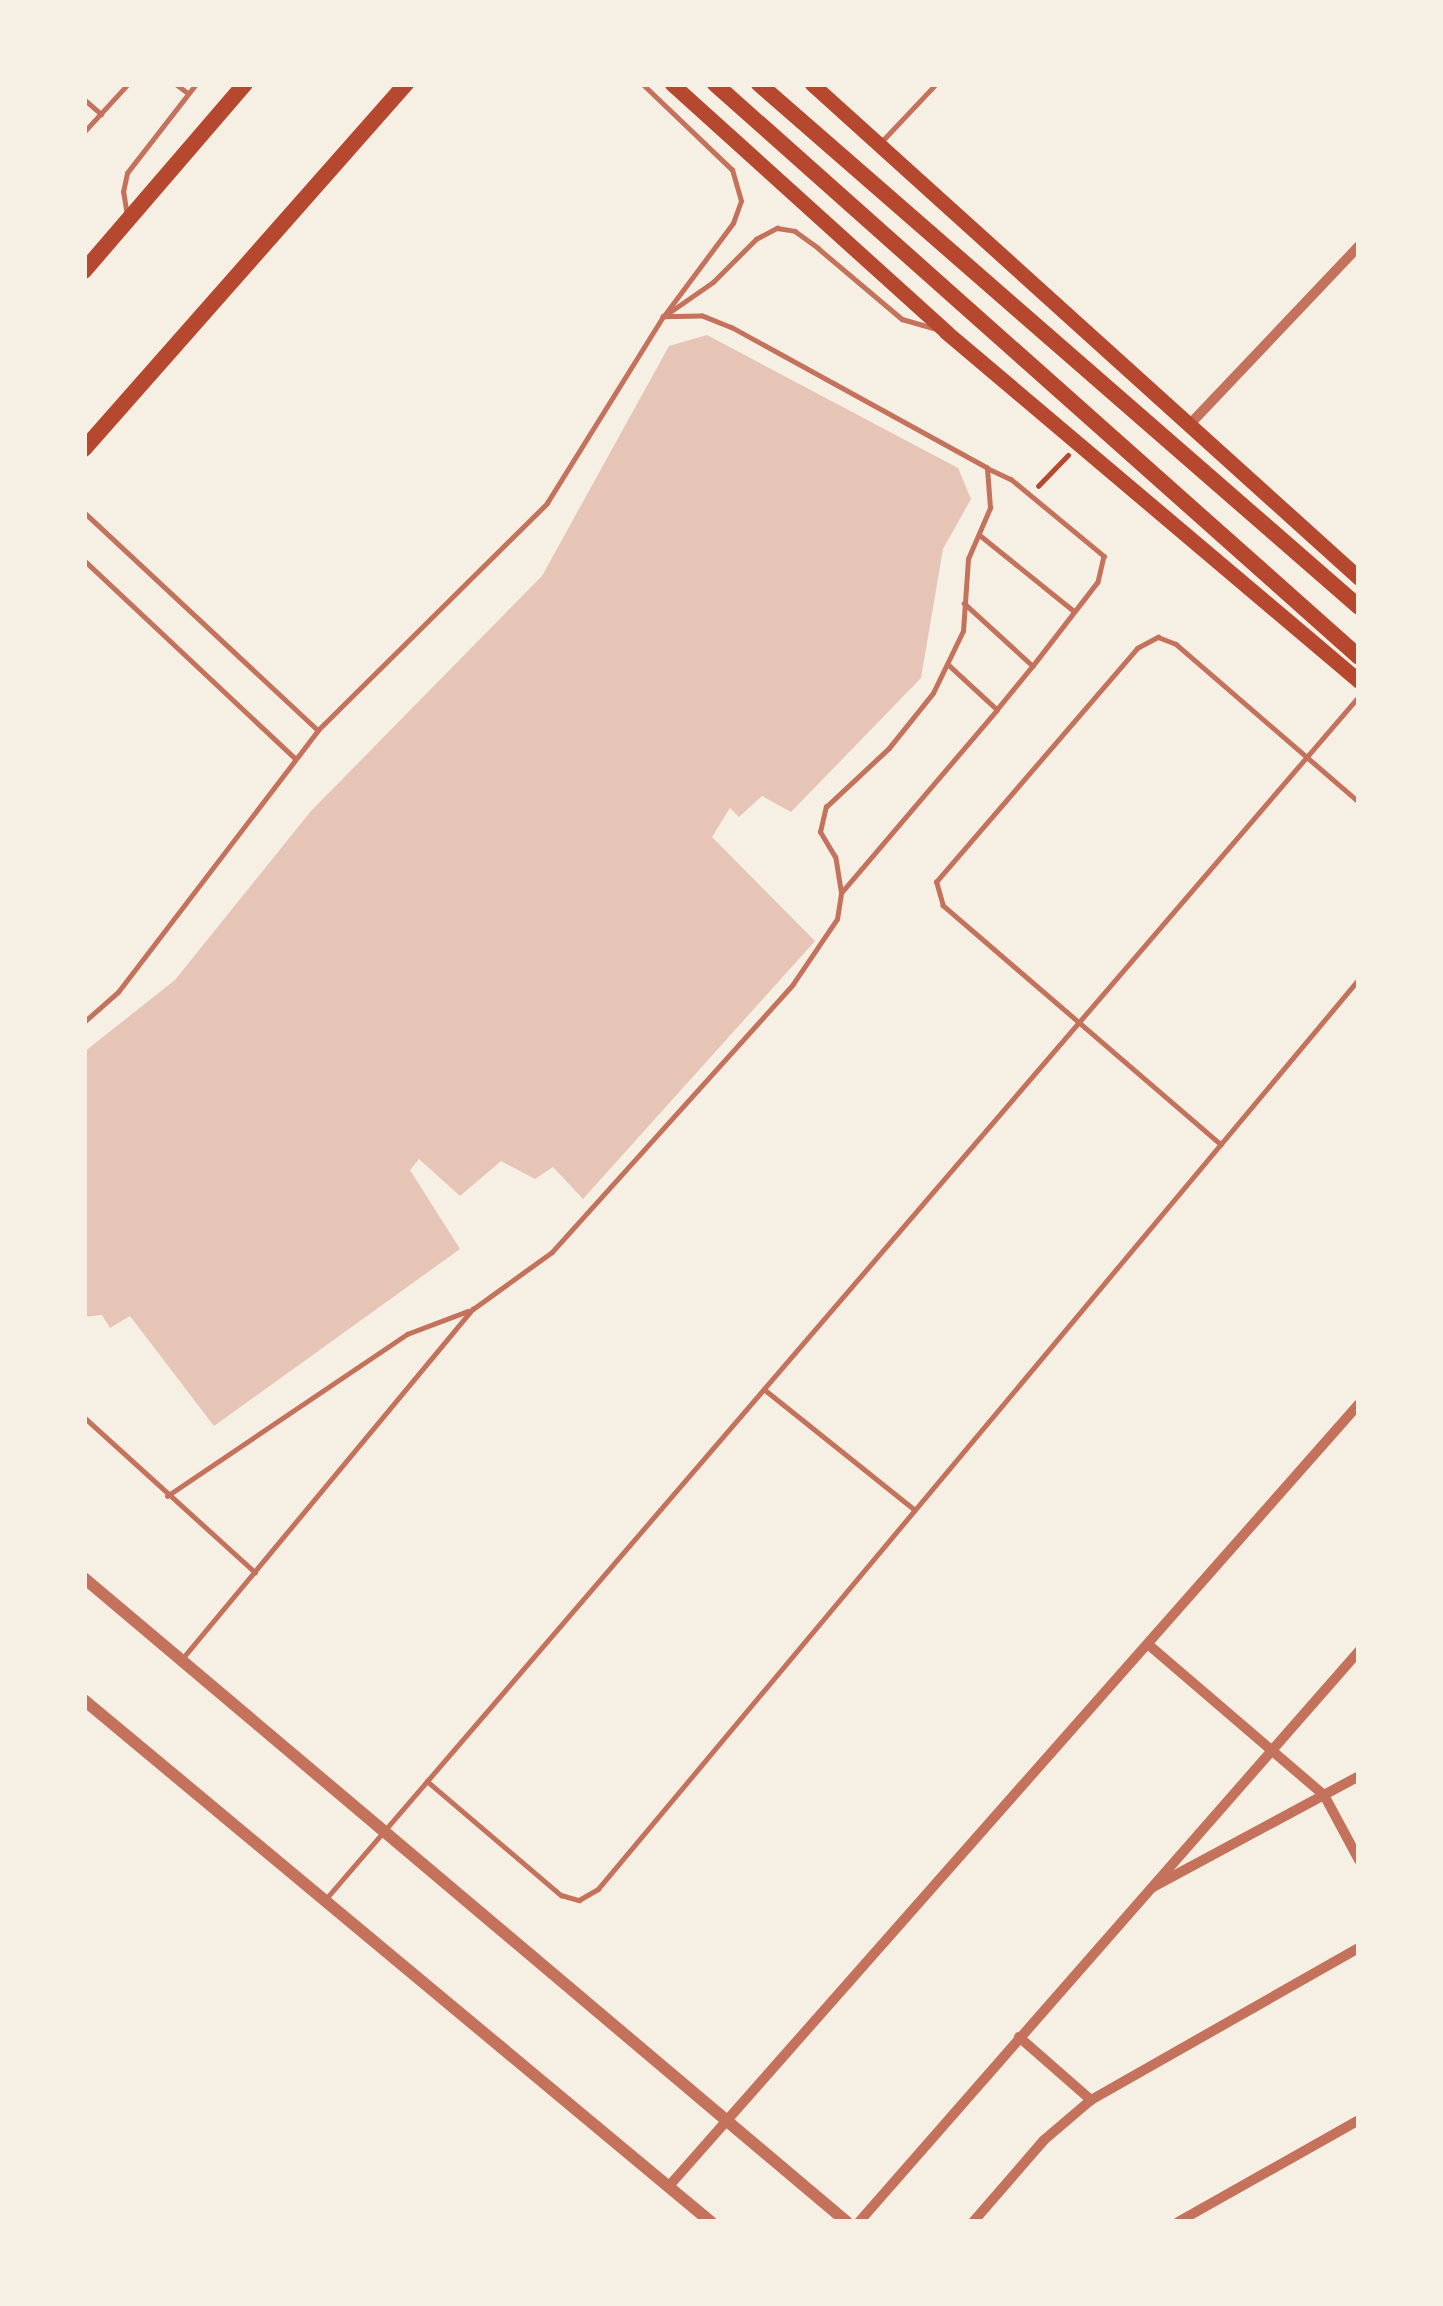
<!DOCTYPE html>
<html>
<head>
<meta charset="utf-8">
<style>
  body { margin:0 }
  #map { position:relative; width:1443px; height:2306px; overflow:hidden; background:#f6efe4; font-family:"IBM Plex Sans",sans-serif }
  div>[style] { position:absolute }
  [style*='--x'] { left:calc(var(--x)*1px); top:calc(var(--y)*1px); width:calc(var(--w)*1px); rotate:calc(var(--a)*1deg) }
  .building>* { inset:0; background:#e6c5b7 }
  .path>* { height:4.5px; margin:-2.25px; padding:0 2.25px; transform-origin:2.25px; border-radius:2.25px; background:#b5482f }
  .service>* { height:4.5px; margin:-2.25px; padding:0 2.25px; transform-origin:2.25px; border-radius:2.25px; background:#c5725c }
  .minor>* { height:10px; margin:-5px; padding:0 5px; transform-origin:5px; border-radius:5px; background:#c5725c }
  .tertiary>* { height:12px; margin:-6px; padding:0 6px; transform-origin:6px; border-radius:6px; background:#c5725c }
  .secondary>* { height:15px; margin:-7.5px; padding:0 7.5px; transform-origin:7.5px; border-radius:7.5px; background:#b5482f }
  .primary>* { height:16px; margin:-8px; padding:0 8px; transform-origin:8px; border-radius:8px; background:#b5482f }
  .trunk>* { height:16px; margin:-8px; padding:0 8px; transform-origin:8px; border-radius:8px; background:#b5482f }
  span { translate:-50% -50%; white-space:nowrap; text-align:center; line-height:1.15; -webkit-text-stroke:12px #f6efe4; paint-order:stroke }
  .frame { position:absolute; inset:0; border:87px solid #f6efe4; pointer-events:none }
</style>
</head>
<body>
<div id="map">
  <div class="building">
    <i style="clip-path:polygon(707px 335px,958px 468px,971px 499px,943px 549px,921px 678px,791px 812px,762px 796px,739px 817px,730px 808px,712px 837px,815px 941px,583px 1199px,553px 1167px,535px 1179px,501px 1161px,460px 1196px,419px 1159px,410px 1170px,460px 1249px,214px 1426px,130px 1316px,110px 1328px,102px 1315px,84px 1317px,84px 1052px,175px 980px,311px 811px,542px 576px,669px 346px)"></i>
  </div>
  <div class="path">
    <i style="--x:1038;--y:486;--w:43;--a:-45.9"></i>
  </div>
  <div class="service">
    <i style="--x:176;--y:84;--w:15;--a:37"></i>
    <i style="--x:84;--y:99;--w:23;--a:41"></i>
    <i style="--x:84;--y:132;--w:65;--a:-47.5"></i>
    <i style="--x:883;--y:140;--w:77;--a:-46.6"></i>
    <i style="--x:127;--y:216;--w:24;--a:-99"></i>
    <i style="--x:123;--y:192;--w:19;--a:-78"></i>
    <i style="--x:127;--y:173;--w:113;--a:-52.2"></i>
    <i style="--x:667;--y:314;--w:56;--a:-34.8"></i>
    <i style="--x:713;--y:282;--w:61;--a:-45"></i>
    <i style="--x:756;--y:239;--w:24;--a:-28"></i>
    <i style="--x:777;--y:228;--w:18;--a:9"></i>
    <i style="--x:795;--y:231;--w:29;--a:36"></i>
    <i style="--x:818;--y:248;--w:110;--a:40.2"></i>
    <i style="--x:902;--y:319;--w:33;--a:16"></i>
    <i style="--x:987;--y:468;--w:26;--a:25"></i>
    <i style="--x:1011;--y:479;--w:121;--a:39.6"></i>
    <i style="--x:1104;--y:556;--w:27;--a:103"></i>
    <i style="--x:1098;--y:582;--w:106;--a:127.7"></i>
    <i style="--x:84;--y:512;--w:320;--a:43"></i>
    <i style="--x:981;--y:536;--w:119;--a:38.9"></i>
    <i style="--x:84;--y:560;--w:288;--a:43.2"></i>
    <i style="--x:964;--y:603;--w:93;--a:42.4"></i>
    <i style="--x:1033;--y:666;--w:57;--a:129.3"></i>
    <i style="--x:841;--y:893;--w:240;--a:-49.6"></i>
    <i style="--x:997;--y:710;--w:67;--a:-137.4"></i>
    <i style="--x:84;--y:1022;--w:45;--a:-41.4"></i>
    <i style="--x:118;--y:992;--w:330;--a:-52.6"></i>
    <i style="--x:318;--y:730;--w:322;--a:-44.7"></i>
    <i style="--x:547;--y:503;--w:219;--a:-58.1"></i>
    <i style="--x:663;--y:317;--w:117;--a:-53.3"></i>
    <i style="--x:733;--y:223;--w:23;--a:-70"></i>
    <i style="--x:741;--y:201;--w:32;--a:-106"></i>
    <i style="--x:732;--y:170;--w:124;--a:-136.3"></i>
    <i style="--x:1221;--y:1145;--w:367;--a:-139.3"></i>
    <i style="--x:943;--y:906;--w:25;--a:-106"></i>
    <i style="--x:936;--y:882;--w:308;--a:-49.3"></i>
    <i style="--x:1137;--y:648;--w:24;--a:-28"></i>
    <i style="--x:1158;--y:637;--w:19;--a:21"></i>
    <i style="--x:1176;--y:644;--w:242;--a:40.8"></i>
    <i style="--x:764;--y:1389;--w:192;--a:38.7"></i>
    <i style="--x:84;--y:1417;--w:231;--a:42.2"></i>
    <i style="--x:167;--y:1496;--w:290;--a:-34"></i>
    <i style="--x:407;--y:1334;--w:65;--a:-20.7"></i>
    <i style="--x:182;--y:1659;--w:455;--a:-50.3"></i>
    <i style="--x:473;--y:1309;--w:97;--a:-35.8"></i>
    <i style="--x:552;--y:1252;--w:360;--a:-48"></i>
    <i style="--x:793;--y:984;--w:78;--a:-55.9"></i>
    <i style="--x:837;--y:919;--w:26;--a:-81"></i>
    <i style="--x:841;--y:893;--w:36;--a:-99"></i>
    <i style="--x:835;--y:857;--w:29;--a:-121"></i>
    <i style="--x:820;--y:832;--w:26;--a:-77"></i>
    <i style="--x:826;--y:807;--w:86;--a:-43.1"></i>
    <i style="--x:889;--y:748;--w:70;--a:-51.3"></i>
    <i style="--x:933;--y:693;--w:69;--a:-64.2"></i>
    <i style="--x:963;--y:631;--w:72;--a:-86"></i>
    <i style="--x:968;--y:559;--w:56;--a:-66.7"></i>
    <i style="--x:990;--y:508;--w:40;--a:-94.3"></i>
    <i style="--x:987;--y:468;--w:291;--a:-151.2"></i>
    <i style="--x:732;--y:328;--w:32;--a:-158"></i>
    <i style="--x:702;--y:316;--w:39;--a:179"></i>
    <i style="--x:427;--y:1781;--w:176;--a:40.4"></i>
    <i style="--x:561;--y:1895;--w:19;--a:16"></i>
    <i style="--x:579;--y:1900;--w:22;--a:-30"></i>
    <i style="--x:598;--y:1889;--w:1186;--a:-50.1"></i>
    <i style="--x:325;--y:1900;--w:1587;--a:-49.34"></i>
  </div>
  <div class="minor">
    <i style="--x:1191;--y:423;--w:244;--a:-46.5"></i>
    <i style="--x:1150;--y:1646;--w:229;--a:40.6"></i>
    <i style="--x:1324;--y:1795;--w:74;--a:61.7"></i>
    <i style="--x:1153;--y:1887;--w:234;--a:-28.3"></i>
    <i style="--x:1019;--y:2037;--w:96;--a:41.2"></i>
    <i style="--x:669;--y:2186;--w:1043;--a:-48.58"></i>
    <i style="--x:859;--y:2222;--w:759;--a:-48.79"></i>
    <i style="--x:973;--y:2222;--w:108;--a:-49.1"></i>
    <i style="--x:1044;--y:2140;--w:62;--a:-40.4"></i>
    <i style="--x:1091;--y:2100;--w:308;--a:-29.6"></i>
    <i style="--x:1178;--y:2222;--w:208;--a:-29.4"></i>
  </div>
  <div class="tertiary">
    <i style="--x:84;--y:1578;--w:998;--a:40.17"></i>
    <i style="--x:84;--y:1700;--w:816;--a:39.78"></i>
  </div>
  <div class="secondary">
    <i style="--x:672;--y:84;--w:370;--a:42.1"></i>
    <i style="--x:946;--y:332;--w:541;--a:40.2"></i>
    <i style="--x:812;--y:84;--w:737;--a:42.09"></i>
  </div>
  <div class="primary">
    <i style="--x:84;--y:271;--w:247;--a:-49.3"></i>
    <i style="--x:84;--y:449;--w:487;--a:-48.6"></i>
  </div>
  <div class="trunk">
    <i style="--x:715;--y:84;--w:862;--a:41.66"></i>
    <i style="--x:759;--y:84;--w:796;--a:41.08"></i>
  </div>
  <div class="frame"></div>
</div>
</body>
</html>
